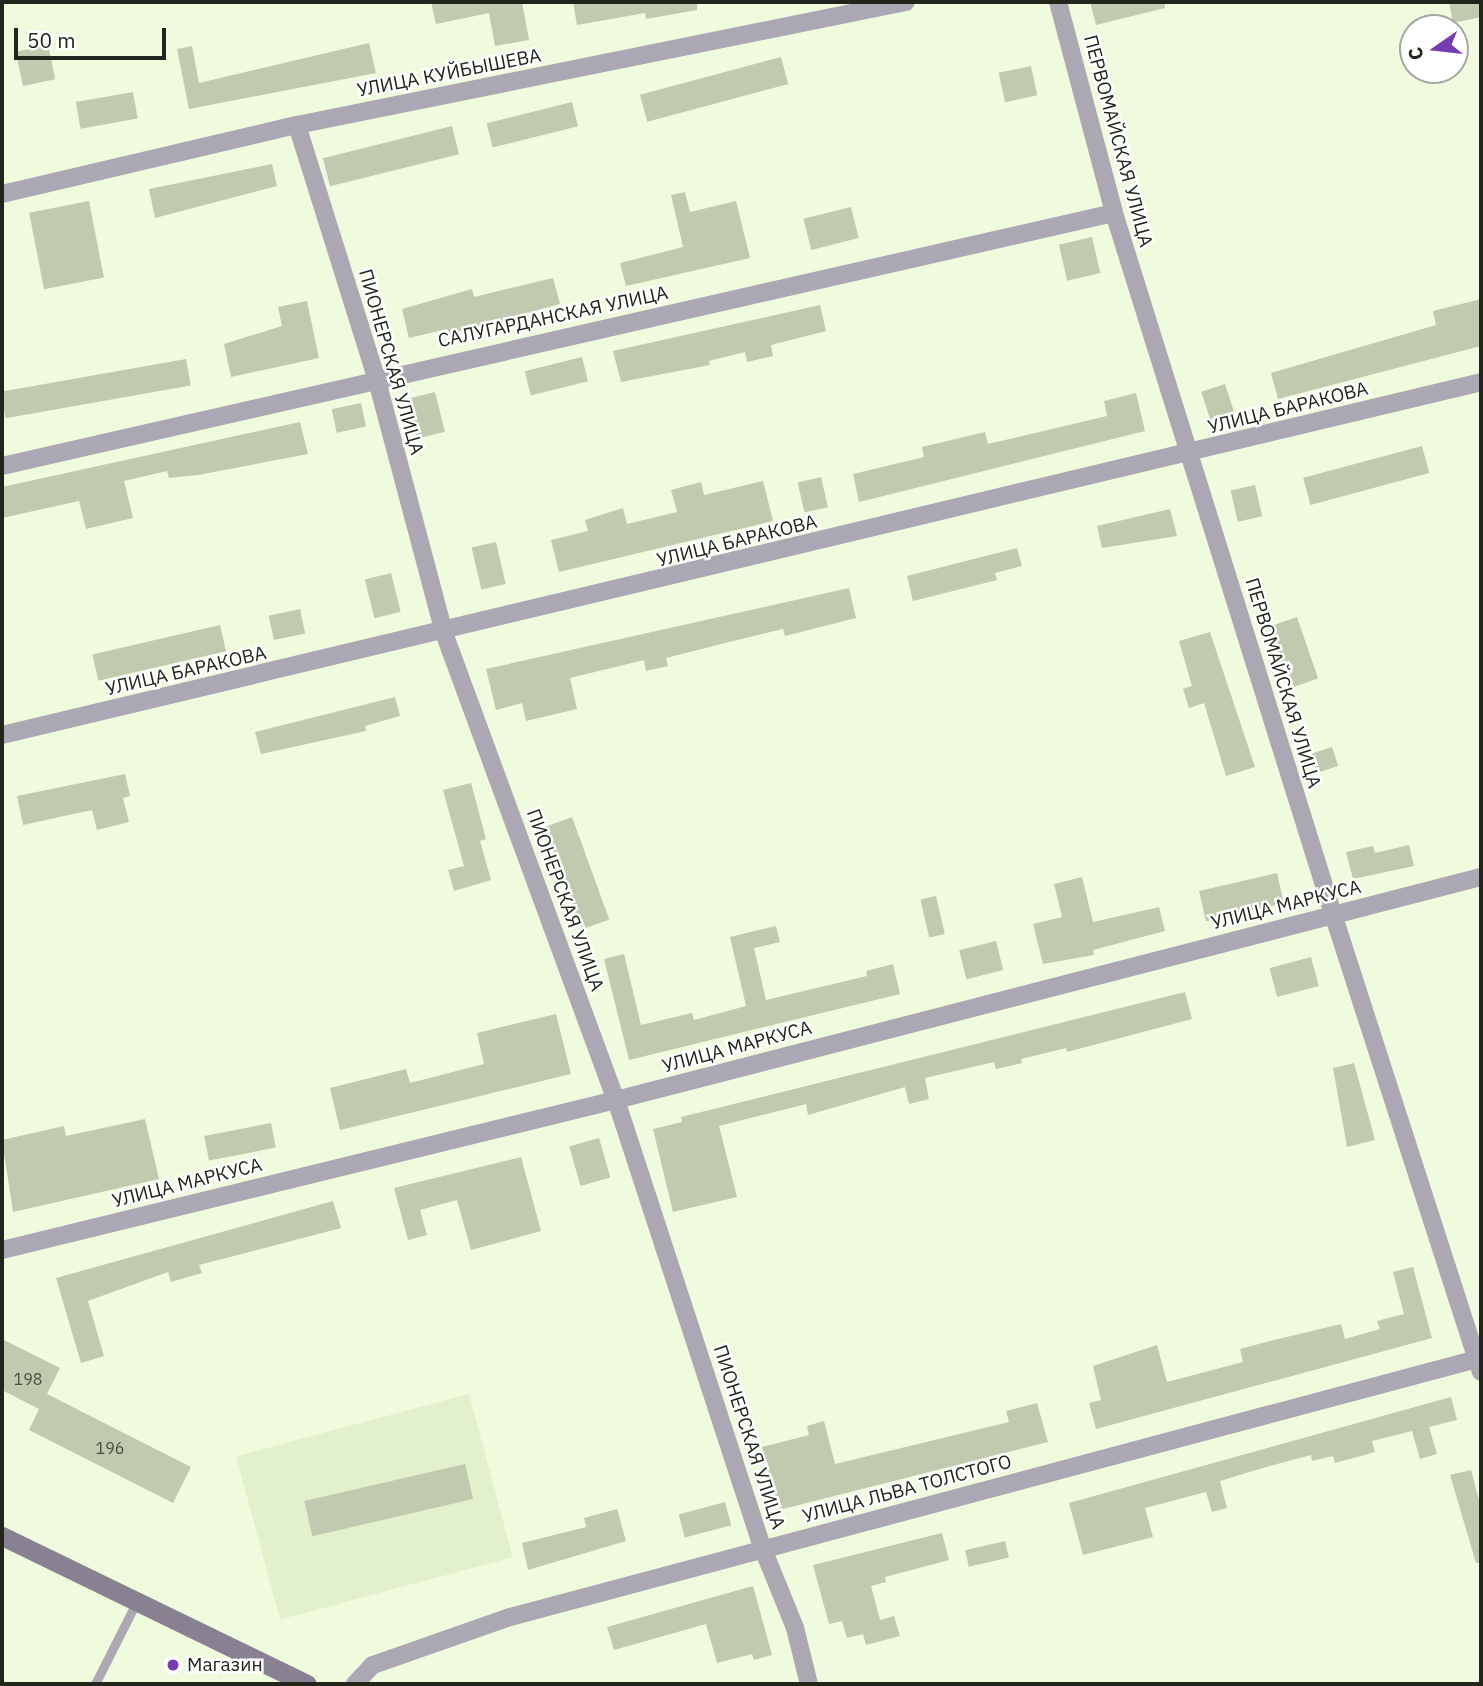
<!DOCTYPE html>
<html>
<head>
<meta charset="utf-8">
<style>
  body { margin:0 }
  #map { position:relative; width:1483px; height:1686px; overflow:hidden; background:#f0fadd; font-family:"IBM Plex Sans",sans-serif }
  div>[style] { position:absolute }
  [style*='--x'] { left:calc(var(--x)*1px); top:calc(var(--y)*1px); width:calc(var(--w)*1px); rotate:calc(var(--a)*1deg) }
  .built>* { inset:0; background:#e3f0cc; transform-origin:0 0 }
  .building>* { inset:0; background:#c0caae; transform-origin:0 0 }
  .service>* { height:9px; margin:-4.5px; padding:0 4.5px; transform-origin:4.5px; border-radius:4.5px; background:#aba7b3 }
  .minor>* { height:18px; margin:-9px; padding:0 9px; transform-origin:9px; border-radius:9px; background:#aba7b3 }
  .secondary>* { height:19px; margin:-9.5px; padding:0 9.5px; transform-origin:9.5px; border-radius:9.5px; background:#888192 }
  .dots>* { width:19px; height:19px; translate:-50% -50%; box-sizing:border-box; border:4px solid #fff; border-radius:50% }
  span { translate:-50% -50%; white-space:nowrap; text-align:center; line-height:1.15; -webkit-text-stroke:5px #fff; paint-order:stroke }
  .number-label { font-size:16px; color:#494e40 }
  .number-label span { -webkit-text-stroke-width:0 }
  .street-label { font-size:19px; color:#21251b }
  .poi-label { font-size:19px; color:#21251b }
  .left { translate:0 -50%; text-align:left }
  .frame { position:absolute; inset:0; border:4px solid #21251b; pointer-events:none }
  .north { position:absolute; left:1399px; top:14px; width:70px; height:70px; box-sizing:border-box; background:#fff; border:2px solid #a6a8a4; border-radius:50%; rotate:256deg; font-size:19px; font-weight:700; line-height:28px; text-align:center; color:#21251b }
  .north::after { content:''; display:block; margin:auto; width:24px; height:32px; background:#763cb2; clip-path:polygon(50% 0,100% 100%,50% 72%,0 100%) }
  .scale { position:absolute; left:14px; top:28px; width:152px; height:32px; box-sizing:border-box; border:4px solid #21251b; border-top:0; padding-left:9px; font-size:21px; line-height:24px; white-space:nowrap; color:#21251b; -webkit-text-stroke:5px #fff; paint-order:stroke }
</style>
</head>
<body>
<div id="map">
  <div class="built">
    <i style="left:469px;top:1394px;width:169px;height:241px;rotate:75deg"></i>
  </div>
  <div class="building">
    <i style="clip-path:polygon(431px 2px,522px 2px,529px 40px,495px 46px,489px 13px,436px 24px)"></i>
    <i style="clip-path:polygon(573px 2px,697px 2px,697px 10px,646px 19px,645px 13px,577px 25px)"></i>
    <i style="clip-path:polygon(1090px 2px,1164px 2px,1165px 8px,1096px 25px)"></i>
    <i style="clip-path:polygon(1449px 2px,1481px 2px,1481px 17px,1453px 23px)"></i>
    <i style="clip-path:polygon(369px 43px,376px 73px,189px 109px,177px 49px,192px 46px,199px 83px)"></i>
    <i style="left:48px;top:45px;width:35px;height:33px;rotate:78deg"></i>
    <i style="left:781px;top:57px;width:28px;height:146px;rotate:75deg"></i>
    <i style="left:1031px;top:66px;width:30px;height:33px;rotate:78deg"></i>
    <i style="left:133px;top:92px;width:27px;height:58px;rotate:80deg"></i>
    <i style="left:572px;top:102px;width:25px;height:88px;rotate:76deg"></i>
    <i style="left:452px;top:126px;width:29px;height:133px;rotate:76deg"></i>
    <i style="clip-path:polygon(272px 164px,277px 186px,155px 218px,149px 189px)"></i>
    <i style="clip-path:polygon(685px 192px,690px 212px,736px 201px,750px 258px,626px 286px,620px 263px,683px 247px,671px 195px)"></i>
    <i style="left:89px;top:201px;width:78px;height:61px;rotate:79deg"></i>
    <i style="left:851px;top:207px;width:32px;height:49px;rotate:76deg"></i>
    <i style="left:1092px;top:237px;width:37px;height:34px;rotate:77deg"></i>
    <i style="clip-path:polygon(553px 278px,560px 304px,449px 334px,447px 329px,409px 338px,402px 309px,472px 289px,474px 297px)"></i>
    <i style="clip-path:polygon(1481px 299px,1481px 346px,1278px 399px,1271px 373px,1436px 325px,1433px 311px)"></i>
    <i style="clip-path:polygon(307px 301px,319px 358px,231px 377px,224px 344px,282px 326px,278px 307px)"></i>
    <i style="clip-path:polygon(820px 305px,826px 331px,771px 345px,773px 356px,747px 362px,745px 352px,709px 361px,710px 365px,621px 382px,613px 351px)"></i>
    <i style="left:582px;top:357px;width:25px;height:59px;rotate:76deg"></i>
    <i style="left:186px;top:359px;width:27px;height:188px;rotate:80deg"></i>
    <i style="left:1225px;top:384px;width:29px;height:25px;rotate:72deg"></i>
    <i style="left:435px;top:392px;width:41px;height:29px;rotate:76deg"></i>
    <i style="clip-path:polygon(1136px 393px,1145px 431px,859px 502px,853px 474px,924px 457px,922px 447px,985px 432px,988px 444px,1107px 416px,1104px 401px)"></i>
    <i style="left:361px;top:403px;width:24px;height:30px;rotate:78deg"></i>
    <i style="clip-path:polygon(300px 422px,308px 454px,198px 475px,169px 478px,167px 471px,124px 481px,133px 518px,86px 529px,79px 501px,2px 518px,2px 487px)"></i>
    <i style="left:1422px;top:446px;width:28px;height:123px;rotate:75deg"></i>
    <i style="left:821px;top:477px;width:31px;height:24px;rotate:77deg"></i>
    <i style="clip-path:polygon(763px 481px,773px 521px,559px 572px,551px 540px,588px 531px,585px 520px,623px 508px,627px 524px,677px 512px,671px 490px,701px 482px,704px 495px)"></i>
    <i style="left:1255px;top:485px;width:32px;height:25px;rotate:77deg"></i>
    <i style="clip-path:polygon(1170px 509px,1177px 536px,1102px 548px,1097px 526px)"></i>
    <i style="left:496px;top:542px;width:43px;height:25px;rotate:77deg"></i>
    <i style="clip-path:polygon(1017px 548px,1022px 566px,995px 573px,997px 580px,913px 601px,907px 576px)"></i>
    <i style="left:391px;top:573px;width:40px;height:27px;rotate:76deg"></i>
    <i style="clip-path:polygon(849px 588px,856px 618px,785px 636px,783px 629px,725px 643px,666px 658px,668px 666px,646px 671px,644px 660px,570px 678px,577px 709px,526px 721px,522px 703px,496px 710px,486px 669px)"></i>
    <i style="left:300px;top:609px;width:25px;height:32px;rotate:78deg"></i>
    <i style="left:1297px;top:617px;width:65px;height:30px;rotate:71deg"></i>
    <i style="left:220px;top:625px;width:27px;height:131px;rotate:77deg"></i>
    <i style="clip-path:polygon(1210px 632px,1255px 767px,1226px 776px,1204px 703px,1189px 708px,1183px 689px,1192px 686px,1179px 641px)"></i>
    <i style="clip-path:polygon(395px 697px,400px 716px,365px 726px,366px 731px,261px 754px,255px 732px)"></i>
    <i style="left:1332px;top:747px;width:20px;height:22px;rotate:72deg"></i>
    <i style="clip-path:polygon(125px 774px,130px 796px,123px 798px,129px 822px,97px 830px,92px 810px,23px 825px,17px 796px)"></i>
    <i style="clip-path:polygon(471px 783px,486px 839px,480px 841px,491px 880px,454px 891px,448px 870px,464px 866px,443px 790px)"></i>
    <i style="left:572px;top:817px;width:109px;height:29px;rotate:70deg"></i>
    <i style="clip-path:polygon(1409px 845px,1414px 866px,1353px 879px,1346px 852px,1373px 846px,1375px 853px)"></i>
    <i style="left:1277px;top:873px;width:31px;height:80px;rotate:77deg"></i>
    <i style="clip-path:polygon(1082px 877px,1093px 922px,1159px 907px,1165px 931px,1093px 950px,1094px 955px,1043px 964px,1033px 924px,1062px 917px,1054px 884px)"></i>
    <i style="left:936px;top:896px;width:39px;height:16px;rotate:77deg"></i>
    <i style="clip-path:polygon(776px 926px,780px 942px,754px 948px,766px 1000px,867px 976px,866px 971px,893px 964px,900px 994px,629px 1060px,604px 959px,624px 954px,641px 1025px,692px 1013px,694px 1020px,746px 1006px,730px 937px)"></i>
    <i style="left:996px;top:941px;width:30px;height:38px;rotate:76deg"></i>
    <i style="left:1311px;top:957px;width:30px;height:43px;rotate:75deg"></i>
    <i style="clip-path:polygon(1185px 992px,1192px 1019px,1067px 1052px,1066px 1048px,1021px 1059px,1022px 1063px,996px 1069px,994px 1062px,925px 1078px,929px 1099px,909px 1104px,905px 1087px,808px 1115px,806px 1104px,719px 1126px,737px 1197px,673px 1212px,653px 1129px,682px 1122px,681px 1117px)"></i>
    <i style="clip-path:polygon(556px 1014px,571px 1074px,340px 1130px,330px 1088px,406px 1069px,410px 1083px,484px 1064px,477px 1033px)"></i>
    <i style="clip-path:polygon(1354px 1063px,1375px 1140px,1347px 1147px,1333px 1068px)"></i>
    <i style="clip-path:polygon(145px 1119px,159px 1179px,13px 1212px,2px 1140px,64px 1126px,66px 1136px)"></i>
    <i style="left:271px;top:1123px;width:25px;height:68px;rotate:79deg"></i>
    <i style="left:599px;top:1138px;width:41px;height:31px;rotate:74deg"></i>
    <i style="clip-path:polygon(521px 1157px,541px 1231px,471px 1250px,457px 1200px,420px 1210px,427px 1235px,408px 1240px,394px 1188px)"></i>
    <i style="clip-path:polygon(333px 1201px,341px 1228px,199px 1265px,202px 1273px,171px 1282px,168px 1272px,88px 1301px,104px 1356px,81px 1363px,56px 1278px)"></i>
    <i style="clip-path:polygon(1413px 1267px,1432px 1338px,1096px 1429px,1089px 1403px,1101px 1400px,1093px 1366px,1157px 1345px,1167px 1382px,1243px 1362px,1240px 1349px,1270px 1341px,1341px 1324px,1345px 1339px,1380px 1329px,1377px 1321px,1404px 1314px,1393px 1272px)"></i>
    <i style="clip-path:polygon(2px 1339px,60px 1368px,47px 1394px,191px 1467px,173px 1503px,29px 1430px,39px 1409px,2px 1390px)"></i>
    <i style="clip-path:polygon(1451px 1397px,1457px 1420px,1429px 1427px,1437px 1454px,1420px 1459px,1412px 1431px,1372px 1441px,1375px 1452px,1335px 1463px,1333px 1456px,1312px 1461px,1311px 1455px,1266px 1467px,1220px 1481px,1227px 1508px,1212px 1512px,1206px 1492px,1145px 1508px,1153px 1537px,1083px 1555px,1069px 1503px)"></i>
    <i style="clip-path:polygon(1037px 1403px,1048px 1442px,779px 1510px,762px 1447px,809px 1435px,807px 1426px,824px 1421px,835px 1464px,1009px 1422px,1006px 1411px)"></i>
    <i style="left:465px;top:1464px;width:36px;height:165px;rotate:77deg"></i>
    <i style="clip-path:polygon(1471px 1470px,1481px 1508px,1481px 1563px,1476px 1563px,1450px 1475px)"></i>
    <i style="left:725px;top:1502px;width:24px;height:48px;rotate:75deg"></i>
    <i style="clip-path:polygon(617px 1509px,626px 1541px,528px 1570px,522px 1543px,586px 1527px,584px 1518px)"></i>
    <i style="clip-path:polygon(942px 1533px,949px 1560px,885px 1577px,886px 1582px,871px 1586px,880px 1620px,894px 1616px,900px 1636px,866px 1645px,863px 1634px,847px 1638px,842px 1621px,829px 1624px,813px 1565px)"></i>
    <i style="left:1005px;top:1541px;width:17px;height:41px;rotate:77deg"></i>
    <i style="clip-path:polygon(753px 1586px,772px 1655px,754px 1660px,752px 1654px,717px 1663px,706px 1624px,614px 1650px,607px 1627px)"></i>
  </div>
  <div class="service">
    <i style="--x:95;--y:1684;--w:91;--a:-63.2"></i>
  </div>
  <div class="minor">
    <i style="--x:1058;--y:2;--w:218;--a:75.1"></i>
    <i style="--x:1114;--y:213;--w:734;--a:72.65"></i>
    <i style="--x:1333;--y:914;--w:481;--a:72.1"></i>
    <i style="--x:297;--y:125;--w:264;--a:72.6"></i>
    <i style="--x:376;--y:377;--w:265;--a:75.1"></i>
    <i style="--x:444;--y:633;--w:498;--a:69.8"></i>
    <i style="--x:616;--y:1100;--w:472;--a:71.9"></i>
    <i style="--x:763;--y:1549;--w:85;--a:67.9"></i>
    <i style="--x:795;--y:1628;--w:58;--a:76"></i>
    <i style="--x:2;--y:194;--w:303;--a:-13.2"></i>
    <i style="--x:297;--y:125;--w:621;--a:-11.42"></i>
    <i style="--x:2;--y:466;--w:1140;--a:-12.82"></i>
    <i style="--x:2;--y:735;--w:1521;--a:-13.42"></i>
    <i style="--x:2;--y:1250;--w:632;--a:-13.73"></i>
    <i style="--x:616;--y:1100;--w:893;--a:-14.46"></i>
    <i style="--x:355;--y:1684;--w:26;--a:-47"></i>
    <i style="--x:373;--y:1665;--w:145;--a:-19.3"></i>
    <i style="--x:510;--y:1617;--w:1005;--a:-14.94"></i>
  </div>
  <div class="secondary">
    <i style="--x:2;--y:1536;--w:339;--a:25.9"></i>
  </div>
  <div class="dots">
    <i style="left:173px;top:1665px;background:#763cb2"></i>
  </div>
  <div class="number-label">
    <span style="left:28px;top:1379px">198</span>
    <span style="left:110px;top:1448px">196</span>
  </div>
  <div class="street-label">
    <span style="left:449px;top:73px;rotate:-11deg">УЛИЦА КУЙБЫШЕВА</span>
    <span style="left:1118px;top:141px;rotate:75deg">ПЕРВОМАЙСКАЯ УЛИЦА</span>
    <span style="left:553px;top:317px;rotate:-12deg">САЛУГАРДАНСКАЯ УЛИЦА</span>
    <span style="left:391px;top:362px;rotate:74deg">ПИОНЕРСКАЯ УЛИЦА</span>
    <span style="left:1288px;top:408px;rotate:-14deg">УЛИЦА БАРАКОВА</span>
    <span style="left:737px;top:541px;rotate:-14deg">УЛИЦА БАРАКОВА</span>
    <span style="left:186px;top:671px;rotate:-13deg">УЛИЦА БАРАКОВА</span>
    <span style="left:1283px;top:683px;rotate:73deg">ПЕРВОМАЙСКАЯ УЛИЦА</span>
    <span style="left:565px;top:900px;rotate:70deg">ПИОНЕРСКАЯ УЛИЦА</span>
    <span style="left:1286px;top:905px;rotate:-14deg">УЛИЦА МАРКУСА</span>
    <span style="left:737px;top:1047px;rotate:-15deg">УЛИЦА МАРКУСА</span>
    <span style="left:187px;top:1183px;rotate:-14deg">УЛИЦА МАРКУСА</span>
    <span style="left:749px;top:1437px;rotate:72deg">ПИОНЕРСКАЯ УЛИЦА</span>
    <span style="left:907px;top:1489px;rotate:-15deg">УЛИЦА ЛЬВА ТОЛСТОГО</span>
  </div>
  <div class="poi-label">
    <span class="left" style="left:187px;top:1665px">Магазин</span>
  </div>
  <div class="frame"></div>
  <div class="north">С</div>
  <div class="scale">50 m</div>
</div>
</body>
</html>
